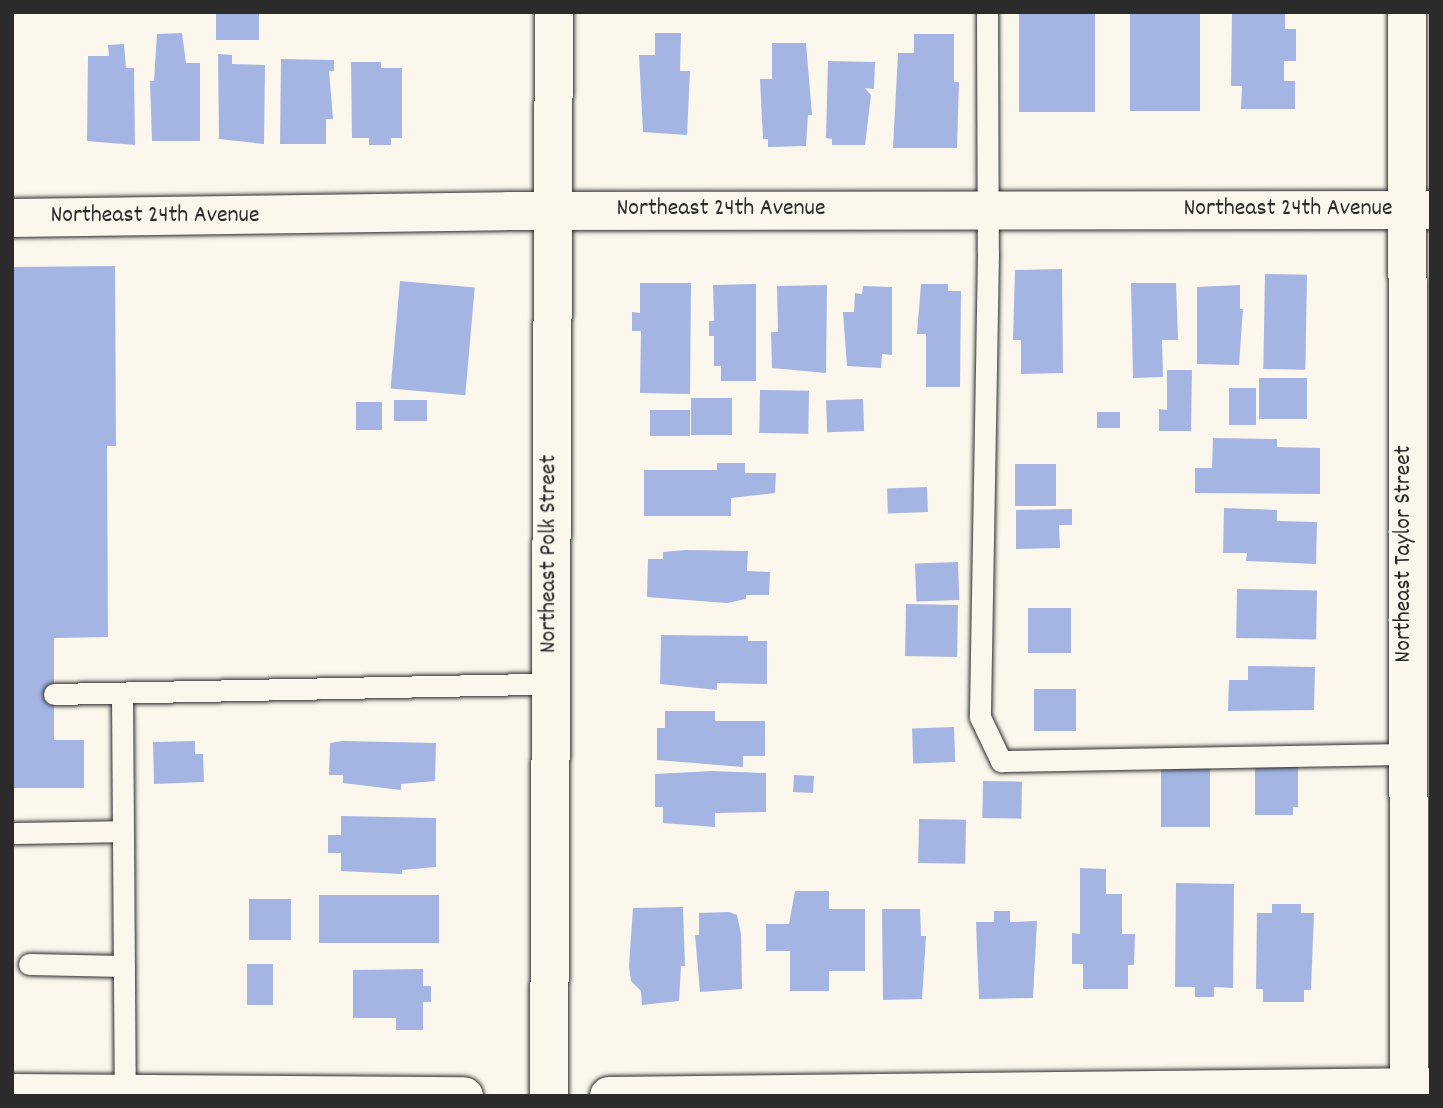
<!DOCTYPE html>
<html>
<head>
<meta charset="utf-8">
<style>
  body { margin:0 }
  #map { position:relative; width:1443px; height:1108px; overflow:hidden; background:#fbf7ec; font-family:Dekko,sans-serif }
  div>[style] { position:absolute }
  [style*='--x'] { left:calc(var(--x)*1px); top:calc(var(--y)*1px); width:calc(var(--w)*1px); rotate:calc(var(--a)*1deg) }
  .building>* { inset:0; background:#a4b5e4; transform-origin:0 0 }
  .roads { filter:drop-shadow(0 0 2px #2b2b2b) drop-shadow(0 0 2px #2b2b2b) }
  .service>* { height:21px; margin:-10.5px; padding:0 10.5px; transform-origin:10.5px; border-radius:10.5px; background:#fbf7ec }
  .minor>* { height:38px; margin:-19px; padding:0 19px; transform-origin:19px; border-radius:19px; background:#fbf7ec }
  span { translate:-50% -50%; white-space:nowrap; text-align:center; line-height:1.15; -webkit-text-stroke:7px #fbf7ec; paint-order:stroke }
  .street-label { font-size:24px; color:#2b2b2b }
  .frame { position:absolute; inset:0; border:14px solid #2b2b2b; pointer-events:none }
</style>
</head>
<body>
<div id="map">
  <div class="building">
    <i style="left:216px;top:12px;width:43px;height:28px"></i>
    <i style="left:1019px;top:12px;width:76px;height:100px"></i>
    <i style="left:1130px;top:12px;width:70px;height:99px"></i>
    <i style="clip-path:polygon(1232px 12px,1285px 12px,1285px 29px,1296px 29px,1296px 61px,1284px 61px,1284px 81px,1295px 81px,1295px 109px,1241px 109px,1242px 86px,1231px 86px)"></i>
    <i style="clip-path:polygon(182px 33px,186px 63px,200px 63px,200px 141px,152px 141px,150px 81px,154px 81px,157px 34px)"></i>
    <i style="clip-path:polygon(655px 33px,681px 33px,680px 71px,690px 71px,687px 135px,643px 132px,639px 55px,655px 55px)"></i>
    <i style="clip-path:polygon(914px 34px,954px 34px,954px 82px,959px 82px,957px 148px,893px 148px,898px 53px,914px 53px)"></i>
    <i style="clip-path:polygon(772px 43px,806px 43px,812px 115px,808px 115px,806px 146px,768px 147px,768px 139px,763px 139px,760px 79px,772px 79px)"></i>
    <i style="clip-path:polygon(124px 44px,126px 68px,134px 68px,135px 145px,87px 141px,88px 56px,109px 56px,108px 45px)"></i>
    <i style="clip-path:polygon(218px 54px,232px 55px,232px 64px,265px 65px,264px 144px,219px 139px)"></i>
    <i style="clip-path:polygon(281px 59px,334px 60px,334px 71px,329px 71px,333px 119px,326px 119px,326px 144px,280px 144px)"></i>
    <i style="clip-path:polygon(828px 61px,875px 62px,874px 89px,865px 88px,871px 95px,865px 145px,832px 145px,832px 139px,826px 138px)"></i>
    <i style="clip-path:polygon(351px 62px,381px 62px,381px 68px,402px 68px,402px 138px,391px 138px,391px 145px,369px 145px,369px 138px,352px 138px)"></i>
    <i style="clip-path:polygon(115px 266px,116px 446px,107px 446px,108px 637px,54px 638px,54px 740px,84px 740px,84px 788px,12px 788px,12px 267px)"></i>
    <i style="clip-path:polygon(1062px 269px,1063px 373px,1021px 374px,1021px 340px,1013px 340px,1015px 270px)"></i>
    <i style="left:1265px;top:274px;width:42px;height:95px;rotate:1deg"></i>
    <i style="left:400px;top:281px;width:75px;height:108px;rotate:5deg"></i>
    <i style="clip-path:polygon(640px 283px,691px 283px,690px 394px,640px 393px,641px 331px,632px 331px,632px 312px,640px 313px)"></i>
    <i style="clip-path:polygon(1131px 283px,1176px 283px,1178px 340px,1162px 340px,1163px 377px,1133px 378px)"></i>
    <i style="clip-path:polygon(756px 284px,756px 381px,721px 381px,721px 366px,714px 366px,714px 336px,709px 336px,709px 321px,714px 321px,713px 285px)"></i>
    <i style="clip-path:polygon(921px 284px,948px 284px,948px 291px,961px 291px,960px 387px,926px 387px,926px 334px,917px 334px)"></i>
    <i style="clip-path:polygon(827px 285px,826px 373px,772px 368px,771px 332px,778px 332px,777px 286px)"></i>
    <i style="clip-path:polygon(1240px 285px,1240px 309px,1243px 309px,1239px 365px,1197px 364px,1197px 287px)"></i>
    <i style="clip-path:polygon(863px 286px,892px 287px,892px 355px,882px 354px,881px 368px,847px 366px,843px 312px,854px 312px,855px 293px,862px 294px)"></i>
    <i style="clip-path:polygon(1167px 370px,1192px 370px,1191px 431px,1159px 431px,1159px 409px,1167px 410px)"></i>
    <i style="left:1259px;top:378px;width:48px;height:41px"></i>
    <i style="left:1229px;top:388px;width:27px;height:37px"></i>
    <i style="left:760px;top:390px;width:49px;height:43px;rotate:1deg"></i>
    <i style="left:732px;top:398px;width:37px;height:41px;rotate:90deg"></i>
    <i style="left:863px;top:399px;width:32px;height:37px;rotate:88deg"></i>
    <i style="left:394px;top:400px;width:33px;height:21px"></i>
    <i style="left:356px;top:402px;width:26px;height:28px"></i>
    <i style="left:650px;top:410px;width:40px;height:26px"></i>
    <i style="left:1097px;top:412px;width:23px;height:16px"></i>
    <i style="clip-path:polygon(1213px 438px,1277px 439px,1277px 447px,1320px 448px,1320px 494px,1195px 493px,1195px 468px,1212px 468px)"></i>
    <i style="clip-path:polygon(717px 463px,745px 463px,745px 473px,776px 473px,775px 493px,731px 498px,731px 516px,644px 516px,644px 470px,717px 470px)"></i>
    <i style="left:1015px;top:464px;width:41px;height:42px"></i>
    <i style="left:927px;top:487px;width:25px;height:40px;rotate:88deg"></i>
    <i style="clip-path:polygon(1224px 508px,1277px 510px,1277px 521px,1317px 522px,1316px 564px,1246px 561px,1247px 553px,1223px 553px)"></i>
    <i style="clip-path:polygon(1072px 509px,1072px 525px,1059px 525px,1060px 548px,1016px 549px,1016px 510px)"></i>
    <i style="clip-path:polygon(685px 550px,748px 551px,747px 571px,770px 572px,769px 595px,746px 595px,746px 599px,727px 603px,647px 597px,648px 559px,663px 559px,663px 552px)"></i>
    <i style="left:958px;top:562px;width:38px;height:43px;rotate:88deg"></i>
    <i style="left:1237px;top:589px;width:80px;height:49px;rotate:1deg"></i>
    <i style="left:906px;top:604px;width:52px;height:52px;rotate:1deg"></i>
    <i style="left:1028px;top:608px;width:43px;height:45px"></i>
    <i style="clip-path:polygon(661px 635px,748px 636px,748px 641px,767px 641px,767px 684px,717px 683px,717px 690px,660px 684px)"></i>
    <i style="clip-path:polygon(1248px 666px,1315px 667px,1314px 710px,1228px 711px,1229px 680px,1248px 680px)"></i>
    <i style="left:1034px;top:689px;width:42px;height:42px"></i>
    <i style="clip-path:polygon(665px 711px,715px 711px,715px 721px,765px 721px,765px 756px,743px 756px,743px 767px,657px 760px,657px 728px,665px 728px)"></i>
    <i style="left:954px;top:727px;width:35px;height:42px;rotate:88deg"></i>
    <i style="clip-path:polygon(195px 741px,195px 754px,203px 754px,204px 782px,154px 784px,153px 742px)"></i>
    <i style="clip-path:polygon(342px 741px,436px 743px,435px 781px,401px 784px,401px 790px,343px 783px,343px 775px,329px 775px,330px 743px)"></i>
    <i style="left:1210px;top:767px;width:60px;height:49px;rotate:90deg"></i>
    <i style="clip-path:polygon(1255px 767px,1298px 767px,1298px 807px,1293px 807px,1293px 815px,1255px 815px)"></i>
    <i style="clip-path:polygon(712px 771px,766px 773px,766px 812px,715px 813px,715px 827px,663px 823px,663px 807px,655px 807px,655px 774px)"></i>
    <i style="left:794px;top:775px;width:20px;height:17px;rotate:3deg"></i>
    <i style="left:983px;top:781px;width:39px;height:37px;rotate:1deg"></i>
    <i style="clip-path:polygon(341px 816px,436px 818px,436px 867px,402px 870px,402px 874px,341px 871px,341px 853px,328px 853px,328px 835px,341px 835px)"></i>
    <i style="left:919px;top:819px;width:47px;height:44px;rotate:1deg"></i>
    <i style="clip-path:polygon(1080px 868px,1106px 869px,1106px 894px,1122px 894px,1122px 934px,1135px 934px,1134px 965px,1128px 965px,1128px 989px,1083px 989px,1083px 964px,1072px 964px,1072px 933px,1080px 934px)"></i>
    <i style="clip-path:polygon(1176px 883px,1234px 884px,1233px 988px,1214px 987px,1214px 997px,1195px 997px,1195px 987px,1175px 987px)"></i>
    <i style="clip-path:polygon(795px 891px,829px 891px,829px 909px,865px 909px,865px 971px,829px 971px,829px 991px,790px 991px,790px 951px,766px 951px,766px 924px,789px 924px)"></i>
    <i style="left:319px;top:895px;width:120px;height:48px"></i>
    <i style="left:249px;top:899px;width:42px;height:41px"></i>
    <i style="clip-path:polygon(1272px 904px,1301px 904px,1301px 913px,1314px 913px,1311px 990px,1304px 990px,1304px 1002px,1263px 1002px,1263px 989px,1256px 989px,1257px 913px,1272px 913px)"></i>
    <i style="clip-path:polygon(683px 907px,685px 966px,681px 966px,679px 1001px,642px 1005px,641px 991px,631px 981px,629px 966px,633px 908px)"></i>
    <i style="clip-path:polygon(882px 909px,920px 909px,921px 936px,926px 936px,922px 999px,883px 1000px)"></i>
    <i style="clip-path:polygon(994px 911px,1010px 911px,1010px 922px,1037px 921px,1033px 998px,979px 999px,976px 922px,994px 922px)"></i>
    <i style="clip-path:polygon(729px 912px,737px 915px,741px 934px,742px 989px,700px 992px,695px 935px,699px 935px,699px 913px)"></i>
    <i style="left:273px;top:964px;width:41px;height:26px;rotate:90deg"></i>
    <i style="clip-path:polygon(423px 969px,423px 986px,431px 986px,431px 1002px,423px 1002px,423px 1030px,396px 1030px,396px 1018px,353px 1018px,353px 970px)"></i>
  </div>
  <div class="roads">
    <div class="service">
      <i style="--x:987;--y:12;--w:241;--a:89.8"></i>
      <i style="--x:988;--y:253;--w:464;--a:91"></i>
      <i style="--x:980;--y:717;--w:49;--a:64.5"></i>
      <i style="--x:1001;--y:761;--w:405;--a:-1"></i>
      <i style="--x:122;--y:693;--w:403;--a:89.6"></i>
      <i style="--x:54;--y:694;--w:496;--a:-1.2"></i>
      <i style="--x:12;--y:833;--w:110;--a:-1"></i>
      <i style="--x:29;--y:964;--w:95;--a:1.2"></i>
    </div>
    <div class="minor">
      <i style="--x:1407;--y:12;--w:1084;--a:89.89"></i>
      <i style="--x:12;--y:218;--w:497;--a:-0.8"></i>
      <i style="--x:509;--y:211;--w:922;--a:-0.06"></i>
      <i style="--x:12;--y:1093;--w:452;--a:0.4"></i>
      <i style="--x:549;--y:1096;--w:1084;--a:-89.74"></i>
      <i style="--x:609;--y:1096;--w:822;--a:-0.63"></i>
    </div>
  </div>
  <div class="street-label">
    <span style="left:721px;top:210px">Northeast 24th Avenue</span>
    <span style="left:1288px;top:210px">Northeast 24th Avenue</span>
    <span style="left:155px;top:217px">Northeast 24th Avenue</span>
    <span style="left:550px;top:554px;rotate:-90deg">Northeast Polk Street</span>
    <span style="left:1405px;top:554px;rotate:-90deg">Northeast Taylor Street</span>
  </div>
  <div class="frame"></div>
</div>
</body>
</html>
